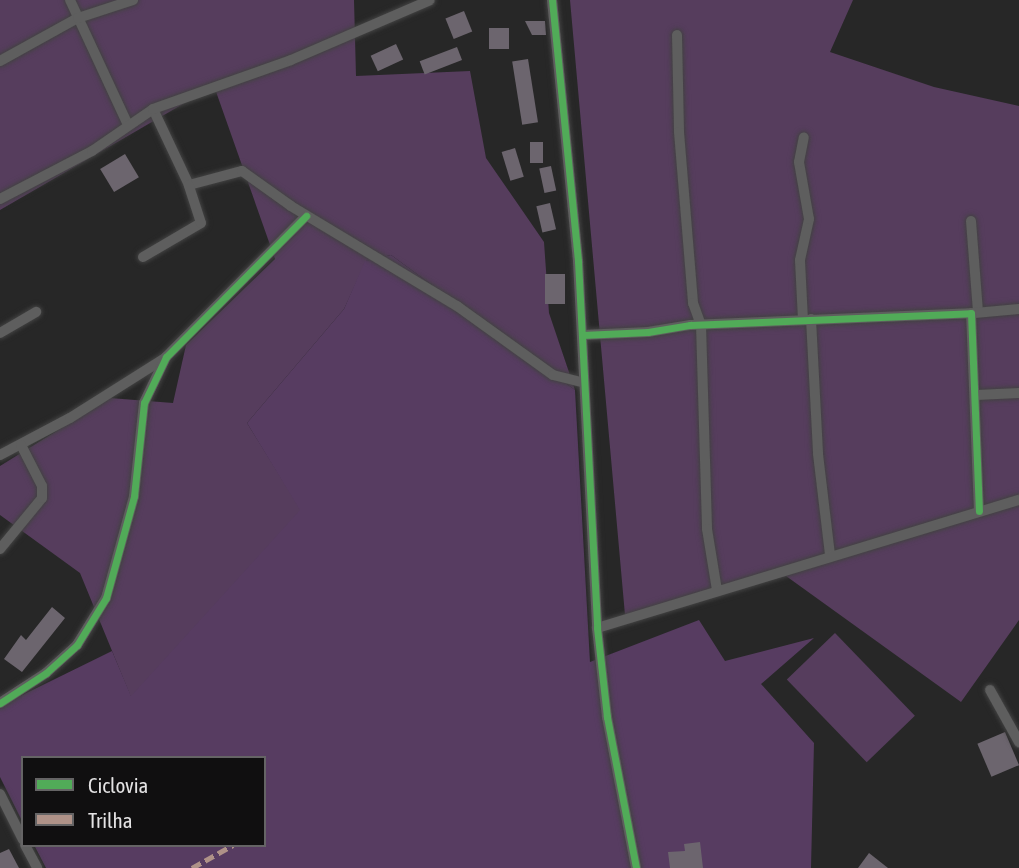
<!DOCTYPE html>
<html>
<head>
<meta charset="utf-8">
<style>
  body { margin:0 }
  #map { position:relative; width:1019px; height:868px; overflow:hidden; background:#272727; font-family:"Asap Condensed",sans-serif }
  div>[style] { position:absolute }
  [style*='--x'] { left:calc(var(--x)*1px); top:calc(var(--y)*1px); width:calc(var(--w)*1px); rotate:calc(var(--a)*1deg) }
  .green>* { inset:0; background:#563d5d; transform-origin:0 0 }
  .forest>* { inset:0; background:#573c61 }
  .building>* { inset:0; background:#6c656e; transform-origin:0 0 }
  .roads { filter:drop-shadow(0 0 2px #424242) drop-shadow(0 0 2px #424242) }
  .street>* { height:10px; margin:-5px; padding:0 5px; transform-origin:5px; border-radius:5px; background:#5e5e5e }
  .quiet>* { height:5px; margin-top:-2.5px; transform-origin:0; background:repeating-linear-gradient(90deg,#af9288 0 10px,transparent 0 15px) }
  .cycleway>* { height:7px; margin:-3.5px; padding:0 3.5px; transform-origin:3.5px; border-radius:3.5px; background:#51ab58 }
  span { translate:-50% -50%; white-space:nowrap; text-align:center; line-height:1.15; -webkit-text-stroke:7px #100f10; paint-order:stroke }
  .legend { position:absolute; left:21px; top:756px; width:245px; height:91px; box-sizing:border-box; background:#100f10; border:2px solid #656465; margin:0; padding:9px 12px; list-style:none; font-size:21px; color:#e4e3e4 }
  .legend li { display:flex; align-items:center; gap:14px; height:35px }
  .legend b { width:35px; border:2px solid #656465 }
</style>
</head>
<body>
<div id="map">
  <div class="green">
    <i style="clip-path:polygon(0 0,354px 0,356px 76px,470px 71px,486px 158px,544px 242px,549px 313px,575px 390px,391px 255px,366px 261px,344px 309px,247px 423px,301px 510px,131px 697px,80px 573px,0 515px,0 466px,110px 398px,173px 403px,186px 345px,275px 259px,214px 86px,0 210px)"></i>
    <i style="clip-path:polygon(570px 0,853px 0,830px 52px,934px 87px,1019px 106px,1019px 620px,961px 702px,786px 576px,625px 615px)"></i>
    <i style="left:835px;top:633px;width:115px;height:67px;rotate:46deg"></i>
  </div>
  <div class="forest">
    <i style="clip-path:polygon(391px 255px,575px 390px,590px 662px,699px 620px,725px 661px,814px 638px,761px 684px,814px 743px,811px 868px,46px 868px,34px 845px,264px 845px,264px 758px,23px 758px,23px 823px,0 777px,0 706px,112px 651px,131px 696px,300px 510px,247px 423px,344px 309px,365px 261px)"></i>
  </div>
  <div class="building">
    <i style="left:464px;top:11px;width:22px;height:20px;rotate:68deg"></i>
    <i style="clip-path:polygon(525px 21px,545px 21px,546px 35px,532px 35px)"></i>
    <i style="left:489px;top:28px;width:20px;height:21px"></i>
    <i style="left:396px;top:44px;width:17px;height:28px;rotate:65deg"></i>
    <i style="left:457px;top:47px;width:14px;height:40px;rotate:69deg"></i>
    <i style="left:528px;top:59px;width:64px;height:16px;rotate:81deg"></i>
    <i style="left:530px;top:142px;width:13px;height:21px"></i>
    <i style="left:515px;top:148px;width:30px;height:14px;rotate:73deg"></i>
    <i style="left:125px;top:154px;width:27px;height:29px;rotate:59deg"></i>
    <i style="left:551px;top:166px;width:25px;height:12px;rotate:78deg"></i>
    <i style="left:550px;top:203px;width:27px;height:14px;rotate:77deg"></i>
    <i style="left:545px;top:274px;width:20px;height:30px"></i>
    <i style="clip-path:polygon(52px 607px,65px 618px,22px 672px,4px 659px,21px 635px,26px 640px)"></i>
    <i style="left:1005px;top:732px;width:36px;height:30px;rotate:67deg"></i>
    <i style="clip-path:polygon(700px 842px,703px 868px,670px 868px,668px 852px,685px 851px,684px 844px)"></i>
    <i style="clip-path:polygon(9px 849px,19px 868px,0 868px,0 853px)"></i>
    <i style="clip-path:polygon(869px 853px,888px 868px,858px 868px)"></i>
  </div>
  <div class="roads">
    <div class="street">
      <i style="--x:70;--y:0;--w:136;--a:65.1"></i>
      <i style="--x:552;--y:0;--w:262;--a:84.3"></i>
      <i style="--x:578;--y:261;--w:367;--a:87"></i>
      <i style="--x:597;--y:628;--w:90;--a:83.6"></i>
      <i style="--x:607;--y:717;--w:154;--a:79.1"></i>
      <i style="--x:677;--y:35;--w:97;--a:88.8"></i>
      <i style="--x:679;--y:132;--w:172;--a:85.3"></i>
      <i style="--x:693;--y:303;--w:23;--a:70"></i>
      <i style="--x:701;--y:325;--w:204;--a:88.3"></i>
      <i style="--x:707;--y:529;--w:62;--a:80.7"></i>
      <i style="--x:0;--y:61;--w:89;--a:-28.9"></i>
      <i style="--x:78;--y:18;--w:58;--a:-18.1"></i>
      <i style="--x:153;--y:109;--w:84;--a:64.7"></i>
      <i style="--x:189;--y:185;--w:55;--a:-14.8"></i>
      <i style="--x:242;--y:171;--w:60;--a:35.5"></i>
      <i style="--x:291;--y:206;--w:194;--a:31.1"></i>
      <i style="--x:457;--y:306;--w:118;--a:35.7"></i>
      <i style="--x:553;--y:375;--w:32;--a:14"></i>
      <i style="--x:0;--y:199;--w:104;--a:-27.6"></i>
      <i style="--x:92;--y:151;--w:74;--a:-34.5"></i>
      <i style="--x:153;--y:109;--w:146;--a:-19.5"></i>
      <i style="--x:291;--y:60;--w:151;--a:-23.3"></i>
      <i style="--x:971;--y:221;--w:91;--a:85.6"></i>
      <i style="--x:143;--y:257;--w:67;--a:-30.4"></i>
      <i style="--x:201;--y:223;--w:40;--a:-108"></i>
      <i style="--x:975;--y:313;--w:44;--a:-5.2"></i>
      <i style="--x:811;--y:319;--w:135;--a:87"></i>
      <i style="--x:818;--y:454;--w:101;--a:83.2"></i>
      <i style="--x:803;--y:320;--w:60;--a:-92.9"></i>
      <i style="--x:800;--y:260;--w:42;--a:-77.6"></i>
      <i style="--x:809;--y:219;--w:58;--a:-100"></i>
      <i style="--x:799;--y:162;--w:25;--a:-79"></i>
      <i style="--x:0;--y:333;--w:42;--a:-30.3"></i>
      <i style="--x:582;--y:335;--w:66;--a:-2.6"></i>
      <i style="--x:648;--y:332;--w:43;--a:-9.5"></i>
      <i style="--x:690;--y:325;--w:281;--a:-2.4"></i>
      <i style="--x:971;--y:313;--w:198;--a:87.7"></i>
      <i style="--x:976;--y:395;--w:43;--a:-2.7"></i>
      <i style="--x:0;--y:455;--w:79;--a:-27.9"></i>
      <i style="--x:70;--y:418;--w:112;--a:-32.3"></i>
      <i style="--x:0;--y:549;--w:66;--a:-50.5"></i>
      <i style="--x:42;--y:498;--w:12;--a:-90"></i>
      <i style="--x:42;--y:486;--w:46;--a:-117.1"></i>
      <i style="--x:597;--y:628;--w:441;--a:-16.9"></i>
      <i style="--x:990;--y:690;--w:60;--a:60.9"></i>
      <i style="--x:0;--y:703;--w:55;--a:-33.1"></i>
      <i style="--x:46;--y:673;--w:42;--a:-42.1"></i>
      <i style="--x:77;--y:645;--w:55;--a:-58.3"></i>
      <i style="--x:106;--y:598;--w:106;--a:-74.6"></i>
      <i style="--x:134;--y:496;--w:94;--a:-83.9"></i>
      <i style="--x:144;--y:403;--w:51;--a:-64.4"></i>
      <i style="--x:166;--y:357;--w:199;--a:-45.2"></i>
      <i style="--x:0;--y:794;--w:51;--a:63.4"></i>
      <i style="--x:25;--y:845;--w:26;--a:62"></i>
    </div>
  </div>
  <div class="quiet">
    <i style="--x:192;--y:868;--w:47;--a:-29.3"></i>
  </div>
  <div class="cycleway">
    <i style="--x:552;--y:0;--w:262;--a:84.3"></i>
    <i style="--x:578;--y:261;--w:367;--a:87"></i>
    <i style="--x:597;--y:628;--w:90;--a:83.6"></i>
    <i style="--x:607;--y:717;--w:154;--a:79.1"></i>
    <i style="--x:582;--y:335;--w:66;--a:-2.6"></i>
    <i style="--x:648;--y:332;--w:43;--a:-9.5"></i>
    <i style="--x:690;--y:325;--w:281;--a:-2.4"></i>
    <i style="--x:971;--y:313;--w:198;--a:87.7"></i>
    <i style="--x:0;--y:703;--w:55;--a:-33.1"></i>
    <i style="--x:46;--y:673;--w:42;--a:-42.1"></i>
    <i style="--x:77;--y:645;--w:55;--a:-58.3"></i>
    <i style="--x:106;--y:598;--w:106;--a:-74.6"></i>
    <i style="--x:134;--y:496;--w:94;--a:-83.9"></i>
    <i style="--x:144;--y:403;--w:51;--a:-64.4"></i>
    <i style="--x:166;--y:357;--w:199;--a:-45.2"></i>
  </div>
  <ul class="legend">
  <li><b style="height:9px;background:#51ab58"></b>Ciclovia</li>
  <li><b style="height:9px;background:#af9288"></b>Trilha</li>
  </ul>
</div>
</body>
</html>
